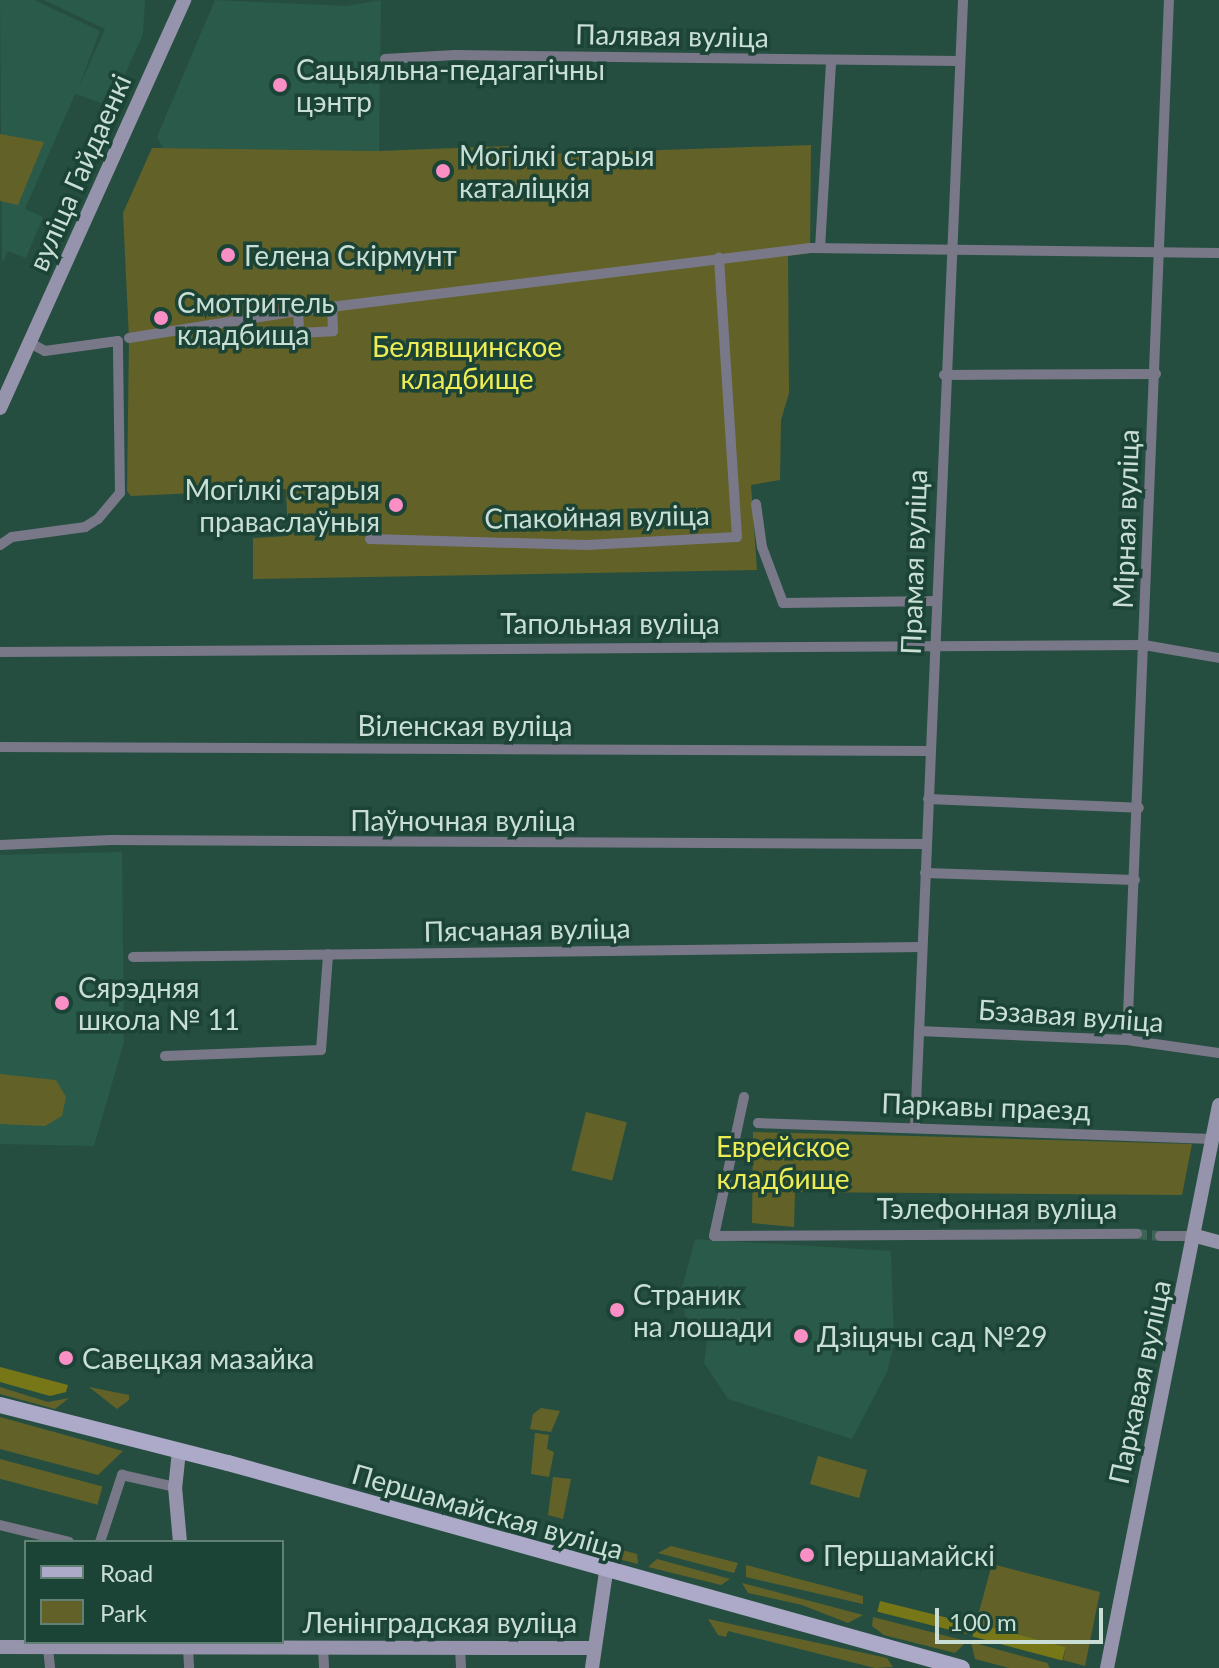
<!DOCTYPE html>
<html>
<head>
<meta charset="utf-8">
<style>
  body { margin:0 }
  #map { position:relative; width:1219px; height:1668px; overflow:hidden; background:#264e40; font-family:Lato,sans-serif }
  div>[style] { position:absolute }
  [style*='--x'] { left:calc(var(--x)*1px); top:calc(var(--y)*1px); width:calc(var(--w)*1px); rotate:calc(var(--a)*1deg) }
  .built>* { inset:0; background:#295a4a }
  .green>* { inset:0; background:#626228; transform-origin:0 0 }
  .forest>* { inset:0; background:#777718; transform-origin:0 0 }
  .street-tunnel>* { height:10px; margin-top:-5px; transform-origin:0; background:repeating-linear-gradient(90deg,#3e6456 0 10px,transparent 0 15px) }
  .street>* { height:10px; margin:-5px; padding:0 5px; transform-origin:5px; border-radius:5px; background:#797888 }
  .secondary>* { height:14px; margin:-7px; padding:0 7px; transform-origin:7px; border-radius:7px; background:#9694ac }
  .primary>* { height:16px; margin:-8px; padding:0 8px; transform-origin:8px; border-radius:8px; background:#acaac8 }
  .dots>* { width:22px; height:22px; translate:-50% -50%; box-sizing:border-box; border:4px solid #1b4336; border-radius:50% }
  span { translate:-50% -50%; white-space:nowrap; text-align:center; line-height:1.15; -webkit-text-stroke:7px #1b4336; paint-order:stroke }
  .street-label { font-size:28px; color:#c9ded5 }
  .poi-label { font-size:28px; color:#c9ded5 }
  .left { translate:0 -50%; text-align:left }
  .right { translate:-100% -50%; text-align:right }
  .park-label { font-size:28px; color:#edec55 }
  .legend { position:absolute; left:24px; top:1540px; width:260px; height:104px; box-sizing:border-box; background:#1b4336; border:2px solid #618176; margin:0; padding:10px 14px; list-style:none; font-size:24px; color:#c9ded5 }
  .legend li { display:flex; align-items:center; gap:16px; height:40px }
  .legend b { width:40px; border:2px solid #618176 }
  .scale { position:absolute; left:935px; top:1608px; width:168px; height:36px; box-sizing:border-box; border:4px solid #c9ded5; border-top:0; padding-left:10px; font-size:24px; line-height:28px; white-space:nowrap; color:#c9ded5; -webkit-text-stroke:6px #1b4336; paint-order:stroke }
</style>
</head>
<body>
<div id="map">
  <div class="built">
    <i style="clip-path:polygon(0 0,34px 0,100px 31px,78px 89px,105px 29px,44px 0,145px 0,143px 34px,111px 106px,75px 94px,25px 209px,43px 217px,26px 258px,8px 251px,2px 263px)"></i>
    <i style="clip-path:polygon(215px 0,346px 6px,381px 0,379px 151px,163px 148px,157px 137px)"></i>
    <i style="clip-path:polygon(122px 852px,124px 1042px,94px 1146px,0 1144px,0 855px)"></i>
    <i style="clip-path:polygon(695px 1239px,891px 1251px,894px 1344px,887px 1372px,852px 1439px,728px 1399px,704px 1363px,709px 1328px,685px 1316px,681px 1292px)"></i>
  </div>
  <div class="green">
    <i style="clip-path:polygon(0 134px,44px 142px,18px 205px,0 201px)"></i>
    <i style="clip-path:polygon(811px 145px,810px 253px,788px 256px,789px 393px,781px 420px,780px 480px,751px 485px,757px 570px,253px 579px,253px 538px,288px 536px,286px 489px,131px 496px,127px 491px,129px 338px,123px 213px,152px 148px,379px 151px,508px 146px,516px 155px)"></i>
    <i style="clip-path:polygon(0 1074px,56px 1080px,66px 1097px,62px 1116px,45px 1126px,0 1124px)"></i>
    <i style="left:586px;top:1112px;width:42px;height:60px;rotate:14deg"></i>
    <i style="clip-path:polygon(753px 1132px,913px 1136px,1192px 1144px,1182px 1195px,795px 1192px,794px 1227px,752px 1223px)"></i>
    <i style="clip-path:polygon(0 1387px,48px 1402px,69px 1398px,55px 1409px,0 1394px)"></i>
    <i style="clip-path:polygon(89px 1387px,129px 1395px,129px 1400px,117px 1409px)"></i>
    <i style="clip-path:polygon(541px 1408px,560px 1411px,551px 1432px,530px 1429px,533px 1414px)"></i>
    <i style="clip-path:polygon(0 1417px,123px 1451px,98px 1475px,0 1449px)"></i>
    <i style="clip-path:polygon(535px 1433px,549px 1435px,547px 1449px,554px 1452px,549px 1477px,531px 1474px)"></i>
    <i style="left:818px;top:1456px;width:51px;height:29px;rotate:16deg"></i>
    <i style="left:0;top:1459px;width:106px;height:19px;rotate:15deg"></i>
    <i style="clip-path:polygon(553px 1477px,571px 1479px,563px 1519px,548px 1515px)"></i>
    <i style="clip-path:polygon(592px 1542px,637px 1554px,638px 1564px,583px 1550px)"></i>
    <i style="clip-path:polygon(671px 1546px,738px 1563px,734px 1573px,658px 1553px)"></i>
    <i style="clip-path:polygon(657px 1559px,730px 1579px,721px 1585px,648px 1567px)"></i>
    <i style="clip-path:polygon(992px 1564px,1100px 1592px,1085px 1666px,1063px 1660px,1066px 1647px,976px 1623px)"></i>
    <i style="clip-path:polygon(746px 1565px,863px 1596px,863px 1604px,746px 1577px)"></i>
    <i style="clip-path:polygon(742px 1583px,863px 1615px,848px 1623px,802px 1605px,748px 1593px)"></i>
    <i style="clip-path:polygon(873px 1617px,962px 1640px,964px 1644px,955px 1653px,884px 1635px,872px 1626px)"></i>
    <i style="clip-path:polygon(708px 1619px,887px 1658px,893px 1667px,875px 1668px,728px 1631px,726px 1637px,718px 1635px)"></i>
    <i style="clip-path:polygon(971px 1642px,1047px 1663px,1050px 1668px,1009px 1668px,975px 1659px)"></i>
  </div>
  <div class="forest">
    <i style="clip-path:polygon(0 1367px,68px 1385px,66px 1392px,50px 1396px,0 1382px)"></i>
    <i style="left:880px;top:1601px;width:92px;height:11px;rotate:14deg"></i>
    <i style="left:976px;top:1623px;width:93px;height:14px;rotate:15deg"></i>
  </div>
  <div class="street-tunnel">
    <i style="--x:1137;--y:1234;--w:23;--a:5"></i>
  </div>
  <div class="street">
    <i style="--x:385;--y:59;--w:70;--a:-3.3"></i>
    <i style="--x:455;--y:55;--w:504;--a:0.68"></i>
    <i style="--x:820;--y:248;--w:187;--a:-86.6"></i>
    <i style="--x:298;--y:311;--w:22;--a:87"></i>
    <i style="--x:299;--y:333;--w:34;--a:-3"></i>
    <i style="--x:333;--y:331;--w:24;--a:-92"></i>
    <i style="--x:129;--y:338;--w:171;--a:-9.1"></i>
    <i style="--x:298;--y:311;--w:516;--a:-7.01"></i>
    <i style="--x:810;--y:248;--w:409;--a:0.7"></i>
    <i style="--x:944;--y:375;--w:212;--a:-0.3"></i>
    <i style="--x:756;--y:504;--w:43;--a:82.1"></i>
    <i style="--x:762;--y:547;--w:60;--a:69.4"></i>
    <i style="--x:783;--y:603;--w:154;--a:-0.7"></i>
    <i style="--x:370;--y:539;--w:217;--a:1.6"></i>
    <i style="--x:587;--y:545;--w:150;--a:-3.1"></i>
    <i style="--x:737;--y:537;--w:280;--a:-93.7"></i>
    <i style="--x:0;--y:545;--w:14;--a:-34"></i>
    <i style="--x:12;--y:537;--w:74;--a:-7.8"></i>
    <i style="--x:85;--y:527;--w:15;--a:-32"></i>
    <i style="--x:98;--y:519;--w:34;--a:-50"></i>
    <i style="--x:120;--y:493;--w:152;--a:-90.8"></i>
    <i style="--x:118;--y:341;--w:74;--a:172.2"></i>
    <i style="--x:45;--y:351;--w:17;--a:-152"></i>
    <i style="--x:0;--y:652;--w:1144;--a:-0.35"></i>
    <i style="--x:1144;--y:645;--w:76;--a:9.8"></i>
    <i style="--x:0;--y:747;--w:930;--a:0.25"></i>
    <i style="--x:928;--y:799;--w:211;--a:2.4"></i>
    <i style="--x:0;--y:845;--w:111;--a:-2.6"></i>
    <i style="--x:111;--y:840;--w:815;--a:0.28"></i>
    <i style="--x:925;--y:873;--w:210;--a:1.9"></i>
    <i style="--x:133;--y:957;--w:789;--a:-0.73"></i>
    <i style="--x:919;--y:1031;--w:208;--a:2.5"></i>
    <i style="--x:1127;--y:1040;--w:93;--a:8"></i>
    <i style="--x:1127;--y:1040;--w:1041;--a:-87.69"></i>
    <i style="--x:165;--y:1056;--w:156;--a:-2.2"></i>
    <i style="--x:321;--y:1050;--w:96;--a:-85.8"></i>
    <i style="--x:744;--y:1097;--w:142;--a:102.2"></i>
    <i style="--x:714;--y:1236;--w:423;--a:-0.3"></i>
    <i style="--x:758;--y:1123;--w:455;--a:2"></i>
    <i style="--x:915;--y:1127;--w:1128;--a:-87.56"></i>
    <i style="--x:1160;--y:1236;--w:36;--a:0"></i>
    <i style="--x:0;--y:1525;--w:71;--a:13.8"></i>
    <i style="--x:100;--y:1542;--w:71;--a:-71.8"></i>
    <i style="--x:122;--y:1475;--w:54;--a:12.8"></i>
    <i style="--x:188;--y:1647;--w:21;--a:87"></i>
    <i style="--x:323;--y:1647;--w:21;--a:87"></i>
    <i style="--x:48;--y:1648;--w:20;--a:84"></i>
    <i style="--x:460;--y:1648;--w:20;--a:87"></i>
  </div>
  <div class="secondary">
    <i style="--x:0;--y:408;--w:448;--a:-65.7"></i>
    <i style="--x:1196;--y:1236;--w:24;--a:15"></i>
    <i style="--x:179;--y:1451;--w:36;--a:96"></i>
    <i style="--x:175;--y:1487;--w:55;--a:84.8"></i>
    <i style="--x:0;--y:1647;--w:591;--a:0.1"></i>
    <i style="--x:592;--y:1668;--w:97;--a:-81.7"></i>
    <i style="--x:1107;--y:1668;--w:574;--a:-78.75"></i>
  </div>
  <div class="primary">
    <i style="--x:0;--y:1405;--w:235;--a:14.3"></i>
    <i style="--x:228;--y:1463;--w:762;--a:15.6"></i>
  </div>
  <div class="dots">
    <i style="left:280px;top:85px;background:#fa8fc6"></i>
    <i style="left:443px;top:171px;background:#fa8fc6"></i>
    <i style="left:228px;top:255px;background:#fa8fc6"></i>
    <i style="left:161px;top:318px;background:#fa8fc6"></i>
    <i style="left:396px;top:505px;background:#fa8fc6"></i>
    <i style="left:62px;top:1003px;background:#fa8fc6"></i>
    <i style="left:617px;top:1310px;background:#fa8fc6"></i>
    <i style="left:801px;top:1336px;background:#fa8fc6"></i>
    <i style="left:66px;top:1358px;background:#fa8fc6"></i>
    <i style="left:807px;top:1555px;background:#fa8fc6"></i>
  </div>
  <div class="street-label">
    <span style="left:672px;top:35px;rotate:1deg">Палявая вуліца</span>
    <span style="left:79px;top:172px;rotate:-66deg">вуліца Гайдаенкі</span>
    <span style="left:597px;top:516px;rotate:-1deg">Спакойная вуліца</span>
    <span style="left:1125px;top:519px;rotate:-88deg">Мірная вуліца</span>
    <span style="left:913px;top:562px;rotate:-88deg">Прамая вуліца</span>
    <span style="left:610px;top:623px">Тапольная вуліца</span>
    <span style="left:465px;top:725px">Віленская вуліца</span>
    <span style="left:463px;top:820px">Паўночная вуліца</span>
    <span style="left:527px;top:929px;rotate:-1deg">Пясчаная вуліца</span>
    <span style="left:1071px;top:1015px;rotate:4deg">Бэзавая вуліца</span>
    <span style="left:986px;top:1106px;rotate:2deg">Паркавы праезд</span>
    <span style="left:997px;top:1208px">Тэлефонная вуліца</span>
    <span style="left:1139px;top:1382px;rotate:-78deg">Паркавая вуліца</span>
    <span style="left:488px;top:1511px;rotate:16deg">Першамайская вуліца</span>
    <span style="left:440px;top:1622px">Ленінградская вуліца</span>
  </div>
  <div class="poi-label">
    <span class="left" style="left:296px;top:85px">Сацыяльна-педагагічны<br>цэнтр</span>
    <span class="left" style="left:459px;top:171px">Могілкі старыя<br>каталіцкія</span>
    <span class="left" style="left:244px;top:255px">Гелена Скірмунт</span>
    <span class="left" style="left:177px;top:318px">Смотритель<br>кладбища</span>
    <span class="right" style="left:380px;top:505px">Могілкі старыя<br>праваслаўныя</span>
    <span class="left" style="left:78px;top:1003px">Сярэдняя<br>школа № 11</span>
    <span class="left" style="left:633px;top:1310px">Страник<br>на лошади</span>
    <span class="left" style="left:817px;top:1336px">Дзіцячы сад №29</span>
    <span class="left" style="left:82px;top:1358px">Савецкая мазайка</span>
    <span class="left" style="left:823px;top:1555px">Першамайскі</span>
  </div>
  <div class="park-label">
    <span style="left:467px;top:362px">Белявщинское<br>кладбище</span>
    <span style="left:783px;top:1162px">Еврейское<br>кладбище</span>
  </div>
  <ul class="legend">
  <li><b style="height:10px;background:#acaac8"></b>Road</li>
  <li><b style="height:22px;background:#626228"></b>Park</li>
  </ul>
  <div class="scale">100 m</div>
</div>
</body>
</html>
